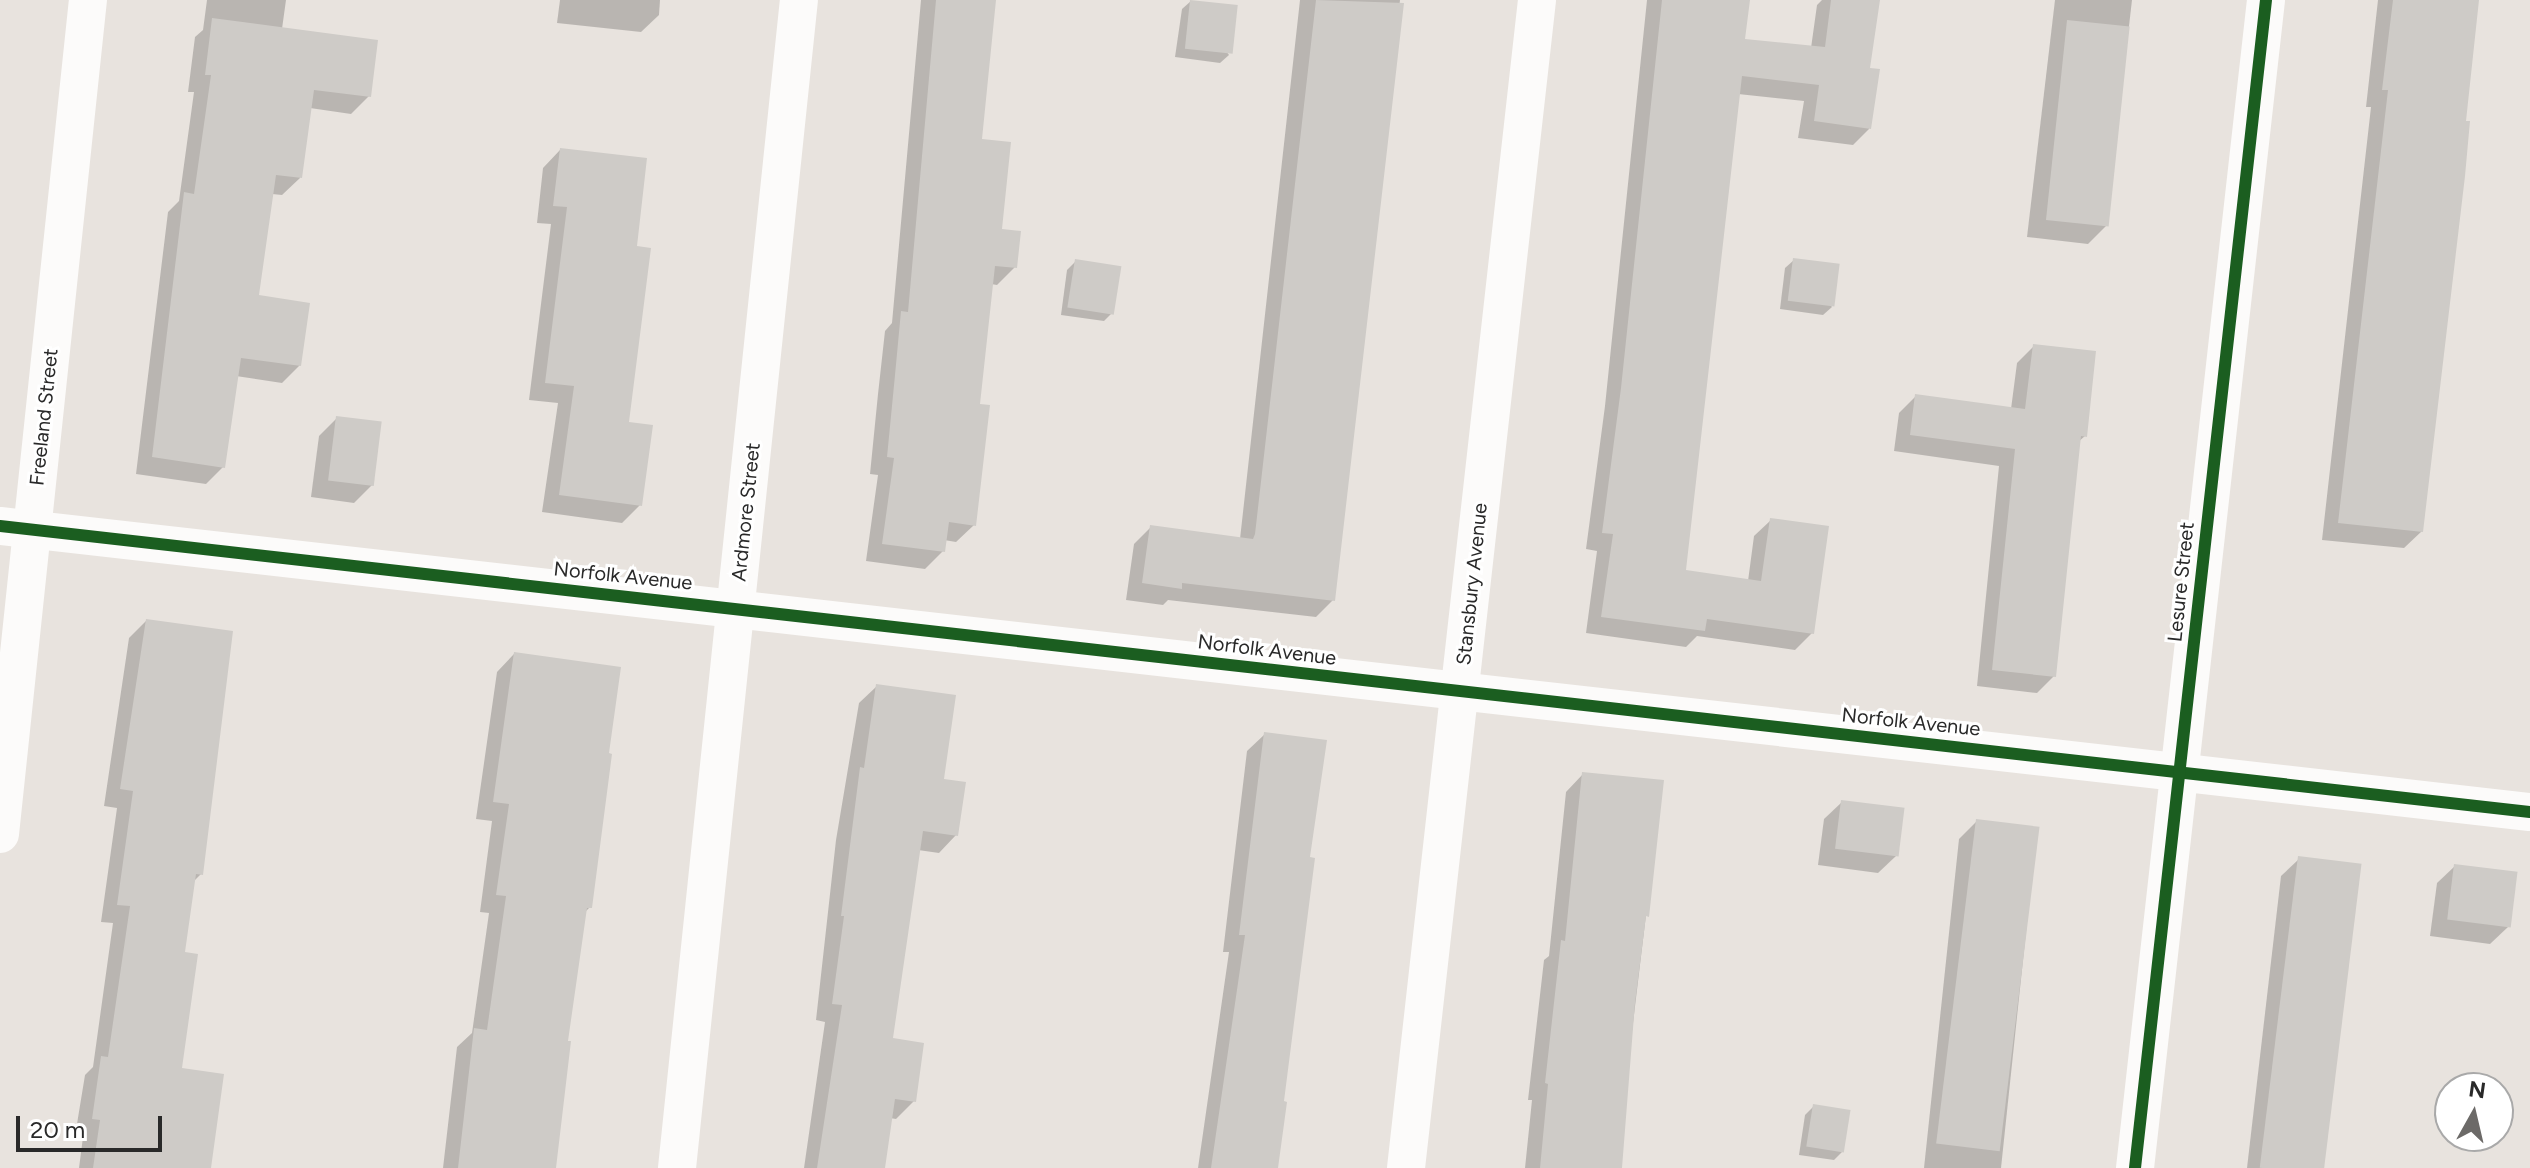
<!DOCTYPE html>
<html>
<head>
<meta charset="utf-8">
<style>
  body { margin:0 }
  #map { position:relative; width:2530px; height:1168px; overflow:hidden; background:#e8e3de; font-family:Figtree,sans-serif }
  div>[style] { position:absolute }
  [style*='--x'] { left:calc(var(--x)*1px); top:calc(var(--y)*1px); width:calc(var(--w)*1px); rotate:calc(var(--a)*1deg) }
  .shadow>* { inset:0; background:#0003 }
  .building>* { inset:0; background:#cecbc7; transform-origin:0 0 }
  .street>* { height:38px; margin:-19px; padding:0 19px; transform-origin:19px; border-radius:19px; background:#fcfbfa }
  .cycleway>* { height:12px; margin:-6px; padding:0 6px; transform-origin:6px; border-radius:6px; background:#1b5e20 }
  span { translate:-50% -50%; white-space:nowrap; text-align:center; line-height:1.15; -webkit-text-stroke:6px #fff; paint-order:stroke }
  .street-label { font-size:20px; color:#292929 }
  .north { position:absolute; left:2434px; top:1072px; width:80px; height:80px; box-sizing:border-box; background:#fff; border:2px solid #a9a9a9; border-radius:50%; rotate:8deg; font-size:22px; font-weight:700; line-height:32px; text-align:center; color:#292929 }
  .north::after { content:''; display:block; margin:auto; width:28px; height:36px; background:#6c6a68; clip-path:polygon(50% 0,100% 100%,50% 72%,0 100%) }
  .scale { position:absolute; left:16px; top:1116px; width:146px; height:36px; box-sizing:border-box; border:4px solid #292929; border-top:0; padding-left:10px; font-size:24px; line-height:28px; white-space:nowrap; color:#292929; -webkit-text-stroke:6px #fff; paint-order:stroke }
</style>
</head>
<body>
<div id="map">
  <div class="shadow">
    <i style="clip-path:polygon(207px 0,286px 0,282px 29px,369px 96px,351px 114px,310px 108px,300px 178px,282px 195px,272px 194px,257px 297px,300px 365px,282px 383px,236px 376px,223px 467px,206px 484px,136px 474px,168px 212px,179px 201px,194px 92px,188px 92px,195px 37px,203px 30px)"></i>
    <i style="clip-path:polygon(560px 0,660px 0,659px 15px,641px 32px,557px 23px)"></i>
    <i style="clip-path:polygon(921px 0,995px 0,980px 141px,1000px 231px,1015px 267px,997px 285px,991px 284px,978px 405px,974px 525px,956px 542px,944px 540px,943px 551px,925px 569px,866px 561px,878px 475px,870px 474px,878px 394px,885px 331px,892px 323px)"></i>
    <i style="clip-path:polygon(1300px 0,1400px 0,1333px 600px,1316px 617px,1168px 600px,1163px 605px,1126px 600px,1134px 544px,1151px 527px,1240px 539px)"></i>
    <i style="clip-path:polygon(1647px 0,1747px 0,1743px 41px,1811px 48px,1817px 5px,1822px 0,1878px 0,1868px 70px,1869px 129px,1853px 145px,1798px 138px,1804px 101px,1738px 94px,1684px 572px,1748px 581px,1754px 536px,1771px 520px,1812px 633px,1795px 650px,1697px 636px,1686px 647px,1586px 633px,1597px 551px,1586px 549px,1605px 406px)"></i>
    <i style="clip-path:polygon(2055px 0,2132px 0,2106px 226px,2088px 244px,2027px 237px)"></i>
    <i style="clip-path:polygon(2378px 0,2477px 0,2422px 531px,2404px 548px,2322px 540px,2371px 107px,2366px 107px)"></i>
    <i style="clip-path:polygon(1191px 1px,1229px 55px,1220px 63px,1175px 57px,1182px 9px)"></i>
    <i style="clip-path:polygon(560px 150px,626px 424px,640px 505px,622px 523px,542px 512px,558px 403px,529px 400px,551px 224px,537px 223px,543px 168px)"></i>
    <i style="clip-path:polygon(1794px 260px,1832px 307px,1823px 315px,1780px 309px,1785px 268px)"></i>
    <i style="clip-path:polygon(1076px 261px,1113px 312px,1104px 321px,1061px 315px,1067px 270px)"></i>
    <i style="clip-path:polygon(2034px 346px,2085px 436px,2078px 442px,2054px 676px,2037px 693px,1977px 686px,1999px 466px,1894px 451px,1899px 413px,1916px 396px,2011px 409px,2017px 363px)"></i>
    <i style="clip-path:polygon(337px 418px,372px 485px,354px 503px,311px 497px,319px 436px)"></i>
    <i style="clip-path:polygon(146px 621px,201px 874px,193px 882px,183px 954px,179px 1070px,192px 1168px,79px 1168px,83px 1137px,75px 1136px,85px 1075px,93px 1067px,113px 923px,101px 922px,117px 808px,104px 806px,129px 638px)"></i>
    <i style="clip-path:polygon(514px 654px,590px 907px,584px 913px,566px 1043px,554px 1168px,443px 1168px,457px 1047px,472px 1033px,489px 913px,480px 912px,492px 821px,476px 819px,497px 672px)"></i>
    <i style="clip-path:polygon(877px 686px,941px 781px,956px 835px,939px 853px,918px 850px,890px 1040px,914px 1101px,896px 1119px,890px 1118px,883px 1168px,804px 1168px,825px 1022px,816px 1020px,836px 840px,859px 703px)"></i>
    <i style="clip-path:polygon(1265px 734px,1308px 859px,1276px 1168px,1198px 1168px,1229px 952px,1223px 952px,1247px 751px)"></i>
    <i style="clip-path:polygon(1583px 774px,1662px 782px,1621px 1123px,1620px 1168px,1525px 1168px,1532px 1100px,1528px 1100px,1544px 960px,1549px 956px,1566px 792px)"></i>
    <i style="clip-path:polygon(1842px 802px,1896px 856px,1878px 873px,1818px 865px,1824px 819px)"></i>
    <i style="clip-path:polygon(1977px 821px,2037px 828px,2001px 1168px,1924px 1168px,1959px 839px)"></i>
    <i style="clip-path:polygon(2299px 859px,2324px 1168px,2247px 1168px,2281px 876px)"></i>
    <i style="clip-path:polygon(2455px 866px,2508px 927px,2490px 944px,2430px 936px,2437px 883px)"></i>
    <i style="clip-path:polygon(1813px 1107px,1843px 1151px,1834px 1160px,1799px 1155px,1805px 1115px)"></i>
  </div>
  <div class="building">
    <i style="clip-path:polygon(936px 0,996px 0,982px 139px,1011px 142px,1002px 229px,1021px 231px,1017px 268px,995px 266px,980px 404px,990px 405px,976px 526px,949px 522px,945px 552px,882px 544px,894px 458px,887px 457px,895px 375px,901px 311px,908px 312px)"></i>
    <i style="left:1190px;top:0;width:48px;height:49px;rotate:6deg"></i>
    <i style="clip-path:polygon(1316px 0,1404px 3px,1335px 601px,1182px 583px,1182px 589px,1142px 583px,1150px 525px,1253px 539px,1255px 534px)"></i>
    <i style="clip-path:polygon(1662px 0,1750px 0,1745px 39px,1825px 47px,1831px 0,1880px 0,1870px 68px,1880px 69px,1871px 129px,1814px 121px,1819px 85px,1742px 76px,1686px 570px,1761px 581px,1770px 518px,1829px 526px,1814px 634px,1707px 619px,1705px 631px,1601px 617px,1613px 534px,1602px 533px,1621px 388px)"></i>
    <i style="clip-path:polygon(2393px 0,2479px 0,2466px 121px,2470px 121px,2465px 176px,2423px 532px,2338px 523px,2388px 90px,2382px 90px)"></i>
    <i style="clip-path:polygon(212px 18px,378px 40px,371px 97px,314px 90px,302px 178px,276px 175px,259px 295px,310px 303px,301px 366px,241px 358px,225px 468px,152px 457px,184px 192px,194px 194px,211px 75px,205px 75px)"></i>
    <i style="left:2067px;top:20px;width:63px;height:201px;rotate:6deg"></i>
    <i style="clip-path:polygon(560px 148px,647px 158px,637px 246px,651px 248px,629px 422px,653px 425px,642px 506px,559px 495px,574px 386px,545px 383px,567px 207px,553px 206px)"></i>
    <i style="left:1793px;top:258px;width:47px;height:43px;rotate:7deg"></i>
    <i style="left:1075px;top:259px;width:47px;height:49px;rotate:9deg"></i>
    <i style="clip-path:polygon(2033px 344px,2096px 351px,2087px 437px,2081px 436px,2056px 677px,1992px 670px,2015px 449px,1910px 435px,1915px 394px,2025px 409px)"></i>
    <i style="left:336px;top:416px;width:46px;height:65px;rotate:7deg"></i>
    <i style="clip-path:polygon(146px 619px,233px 631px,203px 875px,196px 874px,185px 952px,198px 954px,182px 1068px,224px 1074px,211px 1168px,93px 1168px,100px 1120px,92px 1119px,101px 1056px,108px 1057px,130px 906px,117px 905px,133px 791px,120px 789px)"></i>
    <i style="clip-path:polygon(514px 652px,621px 667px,609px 753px,612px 754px,592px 908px,587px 908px,568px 1041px,571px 1041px,556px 1168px,458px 1168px,474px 1028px,487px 1030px,506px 896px,496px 895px,509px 804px,493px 802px)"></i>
    <i style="clip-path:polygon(876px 684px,956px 695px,944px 779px,966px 782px,958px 836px,923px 831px,893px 1038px,924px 1043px,916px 1102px,895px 1099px,885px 1168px,817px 1168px,842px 1005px,832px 1004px,844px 916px,841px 916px,860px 767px,864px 768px)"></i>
    <i style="clip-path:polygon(1264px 732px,1327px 740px,1310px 857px,1315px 858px,1284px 1101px,1287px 1102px,1278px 1168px,1211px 1168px,1245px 935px,1239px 935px)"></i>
    <i style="clip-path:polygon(1582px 772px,1664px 780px,1649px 917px,1646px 916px,1635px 1003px,1622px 1168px,1540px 1168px,1548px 1084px,1545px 1083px,1561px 940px,1565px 941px)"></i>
    <i style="left:1841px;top:800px;width:64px;height:49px;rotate:7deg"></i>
    <i style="left:1976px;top:819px;width:64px;height:327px;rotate:7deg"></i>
    <i style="left:2298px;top:856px;width:64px;height:314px;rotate:7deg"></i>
    <i style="left:2454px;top:864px;width:64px;height:56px;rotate:7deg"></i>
    <i style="left:1813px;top:1104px;width:38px;height:43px;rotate:9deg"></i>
  </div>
  <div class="street">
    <i style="--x:0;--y:526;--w:2546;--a:6.45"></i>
    <i style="--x:0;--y:834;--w:839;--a:-83.98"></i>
    <i style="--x:677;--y:1168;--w:1174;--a:-84.04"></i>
    <i style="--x:1406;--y:1168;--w:1175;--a:-83.6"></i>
    <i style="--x:2135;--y:1168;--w:1175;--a:-83.6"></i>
  </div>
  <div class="cycleway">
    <i style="--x:0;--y:526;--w:2546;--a:6.45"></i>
    <i style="--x:2135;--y:1168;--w:1175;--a:-83.6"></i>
  </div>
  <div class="street-label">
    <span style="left:44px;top:417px;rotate:-84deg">Freeland Street</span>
    <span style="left:746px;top:512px;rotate:-84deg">Ardmore Street</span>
    <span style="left:623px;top:576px;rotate:6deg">Norfolk Avenue</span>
    <span style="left:2181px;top:582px;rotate:-84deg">Lesure Street</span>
    <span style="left:1472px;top:584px;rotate:-84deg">Stansbury Avenue</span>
    <span style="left:1267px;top:650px;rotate:7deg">Norfolk Avenue</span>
    <span style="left:1911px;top:722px;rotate:6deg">Norfolk Avenue</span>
  </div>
  <div class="north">N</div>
  <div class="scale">20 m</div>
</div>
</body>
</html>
